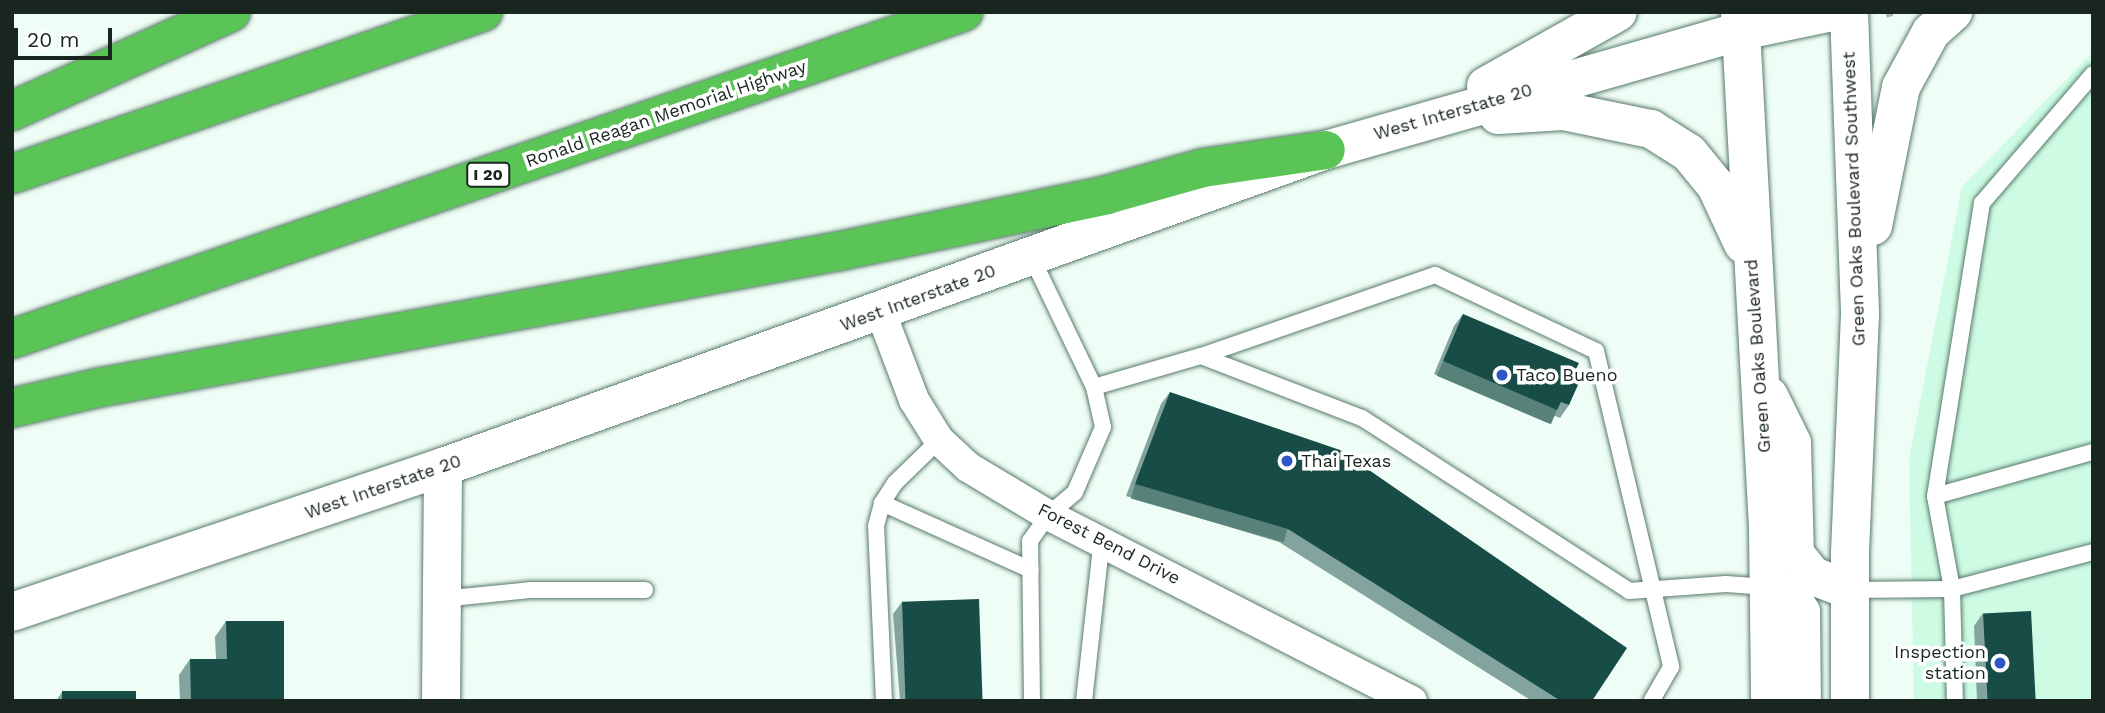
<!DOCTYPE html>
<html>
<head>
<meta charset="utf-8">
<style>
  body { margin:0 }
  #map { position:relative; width:2105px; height:713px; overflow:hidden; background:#eefdf5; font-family:"Work Sans",sans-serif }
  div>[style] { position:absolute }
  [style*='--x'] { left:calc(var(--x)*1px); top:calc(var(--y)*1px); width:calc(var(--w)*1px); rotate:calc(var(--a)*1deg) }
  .built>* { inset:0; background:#cdfbe4 }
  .path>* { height:4.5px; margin-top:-2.25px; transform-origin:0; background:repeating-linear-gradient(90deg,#a9b7b0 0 7px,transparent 0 10.5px) }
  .roads { filter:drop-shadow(0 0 2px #587a69) drop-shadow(0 0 2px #587a69) }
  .service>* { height:16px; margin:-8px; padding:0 8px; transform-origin:8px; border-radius:8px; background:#fff }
  .minor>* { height:30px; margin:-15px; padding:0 15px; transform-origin:15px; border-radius:15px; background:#fff }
  .tertiary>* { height:38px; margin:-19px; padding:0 19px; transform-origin:19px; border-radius:19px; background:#fff }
  .secondary>* { height:38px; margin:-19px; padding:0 19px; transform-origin:19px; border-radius:19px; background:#fff }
  .motorway>* { height:38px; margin:-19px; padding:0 19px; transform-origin:19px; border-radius:19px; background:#5ac556 }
  .wall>* { inset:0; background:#83a49e }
  .shaded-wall>* { inset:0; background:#58817a; transform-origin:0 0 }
  .building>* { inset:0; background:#184c46; transform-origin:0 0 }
  .dots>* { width:19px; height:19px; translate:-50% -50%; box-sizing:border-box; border:4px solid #fff; border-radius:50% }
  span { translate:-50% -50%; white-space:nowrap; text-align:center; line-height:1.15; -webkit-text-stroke:7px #fff; paint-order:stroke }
  .shield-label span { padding:2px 5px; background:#fff; border:2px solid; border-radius:5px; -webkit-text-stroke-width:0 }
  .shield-label { font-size:16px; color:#18261f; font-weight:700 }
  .street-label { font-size:18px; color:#18261f }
  .poi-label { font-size:18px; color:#18261f }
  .left { translate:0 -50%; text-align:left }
  .right { translate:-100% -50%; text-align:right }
  .frame { position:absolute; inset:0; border:14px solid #18261f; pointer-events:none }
  .scale { position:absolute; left:14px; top:28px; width:98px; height:32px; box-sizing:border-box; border:4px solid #18261f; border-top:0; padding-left:9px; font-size:21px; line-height:24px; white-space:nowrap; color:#18261f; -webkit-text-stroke:5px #fff; paint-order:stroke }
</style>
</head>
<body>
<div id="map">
  <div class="built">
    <i style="clip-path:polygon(2093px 52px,2093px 701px,1914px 701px,1909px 459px,1962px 187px)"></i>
  </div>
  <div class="path">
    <i style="--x:1886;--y:15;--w:9;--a:-18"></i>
  </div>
  <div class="roads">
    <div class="service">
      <i style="--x:2093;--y:74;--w:170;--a:130.7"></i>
      <i style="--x:1982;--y:203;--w:297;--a:99.1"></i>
      <i style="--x:1935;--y:496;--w:95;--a:79.6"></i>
      <i style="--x:1952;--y:589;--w:146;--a:-14.7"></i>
      <i style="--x:1031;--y:256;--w:145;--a:64.3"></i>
      <i style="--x:1094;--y:387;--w:111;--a:-16.2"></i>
      <i style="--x:1201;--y:356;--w:248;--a:-19.1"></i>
      <i style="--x:1435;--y:275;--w:178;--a:25.3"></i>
      <i style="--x:1596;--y:351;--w:325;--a:76.6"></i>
      <i style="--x:1671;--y:667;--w:39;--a:120"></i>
      <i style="--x:1201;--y:356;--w:173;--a:21.1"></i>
      <i style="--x:1362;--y:418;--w:318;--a:32.9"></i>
      <i style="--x:1629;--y:591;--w:97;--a:-4.1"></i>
      <i style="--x:1726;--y:584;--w:42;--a:4.1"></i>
      <i style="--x:1935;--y:496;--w:164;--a:-15.6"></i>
      <i style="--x:882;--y:503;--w:163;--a:24.2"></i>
      <i style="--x:1850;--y:590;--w:102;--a:-0.6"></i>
      <i style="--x:1952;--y:589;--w:112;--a:88.5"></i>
      <i style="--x:442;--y:599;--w:88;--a:-5.8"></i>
      <i style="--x:530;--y:590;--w:115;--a:0"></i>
      <i style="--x:884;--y:701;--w:175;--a:-92.6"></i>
      <i style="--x:876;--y:526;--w:24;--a:-75"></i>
      <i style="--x:882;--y:503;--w:24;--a:-57"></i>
      <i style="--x:895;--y:483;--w:62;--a:-44.3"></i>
      <i style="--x:1032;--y:701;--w:160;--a:-90.7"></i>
      <i style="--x:1030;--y:541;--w:32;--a:-55"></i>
      <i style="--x:1048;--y:515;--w:35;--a:-40"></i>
      <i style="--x:1075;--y:492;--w:71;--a:-66.7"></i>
      <i style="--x:1103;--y:427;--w:41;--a:-102.7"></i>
      <i style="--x:1084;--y:701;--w:163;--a:-83.7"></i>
    </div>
    <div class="minor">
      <i style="--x:881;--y:313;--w:93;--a:69.2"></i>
      <i style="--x:914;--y:400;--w:47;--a:58"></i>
      <i style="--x:939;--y:440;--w:40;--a:43"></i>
      <i style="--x:968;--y:467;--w:93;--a:31"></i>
      <i style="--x:1048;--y:515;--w:409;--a:27.1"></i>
    </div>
    <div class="tertiary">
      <i style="--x:441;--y:701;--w:234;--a:-89.5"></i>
    </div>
    <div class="secondary">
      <i style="--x:1740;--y:12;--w:517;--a:86.89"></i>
      <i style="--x:1768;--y:528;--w:173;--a:89.3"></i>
      <i style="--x:1849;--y:12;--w:302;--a:87.9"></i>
      <i style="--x:1860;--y:314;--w:239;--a:92.4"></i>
      <i style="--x:1850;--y:553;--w:148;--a:90"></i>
      <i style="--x:1486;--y:86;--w:151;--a:-29.3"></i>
      <i style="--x:1498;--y:115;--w:65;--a:-3.5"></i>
      <i style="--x:1563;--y:111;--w:90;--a:11.6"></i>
      <i style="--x:1651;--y:129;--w:45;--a:32.3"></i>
      <i style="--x:1689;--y:153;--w:43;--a:50.7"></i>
      <i style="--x:1716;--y:186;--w:64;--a:65"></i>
      <i style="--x:1873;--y:226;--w:142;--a:-78.6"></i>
      <i style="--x:1901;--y:87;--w:63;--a:-61.4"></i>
      <i style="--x:1931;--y:32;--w:30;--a:-42"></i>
      <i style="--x:1769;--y:396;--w:52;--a:63.9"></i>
      <i style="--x:1792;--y:443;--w:111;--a:88.5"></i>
      <i style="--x:1795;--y:554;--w:28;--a:51"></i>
      <i style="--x:1813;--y:576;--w:40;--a:21"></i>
      <i style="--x:1768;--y:587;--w:26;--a:25"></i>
      <i style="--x:1792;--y:598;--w:17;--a:57"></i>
      <i style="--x:1801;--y:612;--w:89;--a:89.4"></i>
      <i style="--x:12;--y:612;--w:455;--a:-18.6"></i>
      <i style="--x:443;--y:467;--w:938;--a:-19.75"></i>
      <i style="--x:1326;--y:150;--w:432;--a:-16"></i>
      <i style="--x:1741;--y:31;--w:93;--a:-11.8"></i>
    </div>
    <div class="motorway">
      <i style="--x:12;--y:111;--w:240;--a:-24.3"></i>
      <i style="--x:12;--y:174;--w:498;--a:-19"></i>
      <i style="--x:12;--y:339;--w:1006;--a:-18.98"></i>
      <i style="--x:12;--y:408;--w:87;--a:-13.2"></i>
      <i style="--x:97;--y:388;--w:756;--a:-10.45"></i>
      <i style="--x:840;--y:251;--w:273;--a:-11.8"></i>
      <i style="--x:1107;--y:195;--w:100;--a:-15.7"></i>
      <i style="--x:1203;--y:168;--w:124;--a:-8.3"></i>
    </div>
  </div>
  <div class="wall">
    <i style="clip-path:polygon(1463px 314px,1574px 373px,1569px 405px,1560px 418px,1553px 415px,1548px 423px,1434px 374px,1454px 326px)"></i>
    <i style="clip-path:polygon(1170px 392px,1592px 701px,1532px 701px,1279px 542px,1126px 496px,1161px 404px)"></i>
    <i style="clip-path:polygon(902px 602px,982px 701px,900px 701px,893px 614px)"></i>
    <i style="clip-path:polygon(1983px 613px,2035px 701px,1977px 701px,1974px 626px)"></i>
    <i style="clip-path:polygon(226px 621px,284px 701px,180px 701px,179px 675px,190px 659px,216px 659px,215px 637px)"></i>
    <i style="clip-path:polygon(62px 692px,136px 701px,56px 701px)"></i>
  </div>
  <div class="shaded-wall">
    <i style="left:1443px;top:361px;width:124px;height:16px;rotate:23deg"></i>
    <i style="left:1135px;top:484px;width:159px;height:15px;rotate:16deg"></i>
  </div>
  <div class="building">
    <i style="clip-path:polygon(1463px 314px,1579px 363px,1574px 373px,1582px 376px,1569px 405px,1561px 402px,1557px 410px,1443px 361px)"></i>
    <i style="clip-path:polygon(1170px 392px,1340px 450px,1627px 648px,1592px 701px,1561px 701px,1288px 529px,1135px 484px)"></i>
    <i style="left:979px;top:599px;width:102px;height:77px;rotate:88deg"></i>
    <i style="left:2031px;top:611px;width:90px;height:48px;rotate:87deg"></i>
    <i style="clip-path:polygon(226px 621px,284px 621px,284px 701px,191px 701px,190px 659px,227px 659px)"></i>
    <i style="left:136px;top:691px;width:10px;height:74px;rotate:90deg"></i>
  </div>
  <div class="dots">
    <i style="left:1502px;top:375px;background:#2e57c6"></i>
    <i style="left:1287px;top:461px;background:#2e57c6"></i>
    <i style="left:2000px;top:663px;background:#2e57c6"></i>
  </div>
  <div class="shield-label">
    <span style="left:488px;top:175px">I 20</span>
  </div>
  <div class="street-label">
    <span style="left:1453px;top:112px;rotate:-16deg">West Interstate 20</span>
    <span style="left:666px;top:114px;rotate:-19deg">Ronald Reagan Memorial Highway</span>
    <span style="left:1854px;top:199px;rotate:-92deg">Green Oaks Boulevard Southwest</span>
    <span style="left:918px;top:298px;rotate:-20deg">West Interstate 20</span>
    <span style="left:1758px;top:356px;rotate:-94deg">Green Oaks Boulevard</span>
    <span style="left:383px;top:487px;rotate:-19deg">West Interstate 20</span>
    <span style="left:1109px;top:544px;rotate:27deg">Forest Bend Drive</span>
  </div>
  <div class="poi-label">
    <span class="left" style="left:1516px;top:375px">Taco Bueno</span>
    <span class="left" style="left:1301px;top:461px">Thai Texas</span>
    <span class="right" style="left:1986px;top:663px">Inspection<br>station</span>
  </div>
  <div class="frame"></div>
  <div class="scale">20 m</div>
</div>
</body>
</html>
